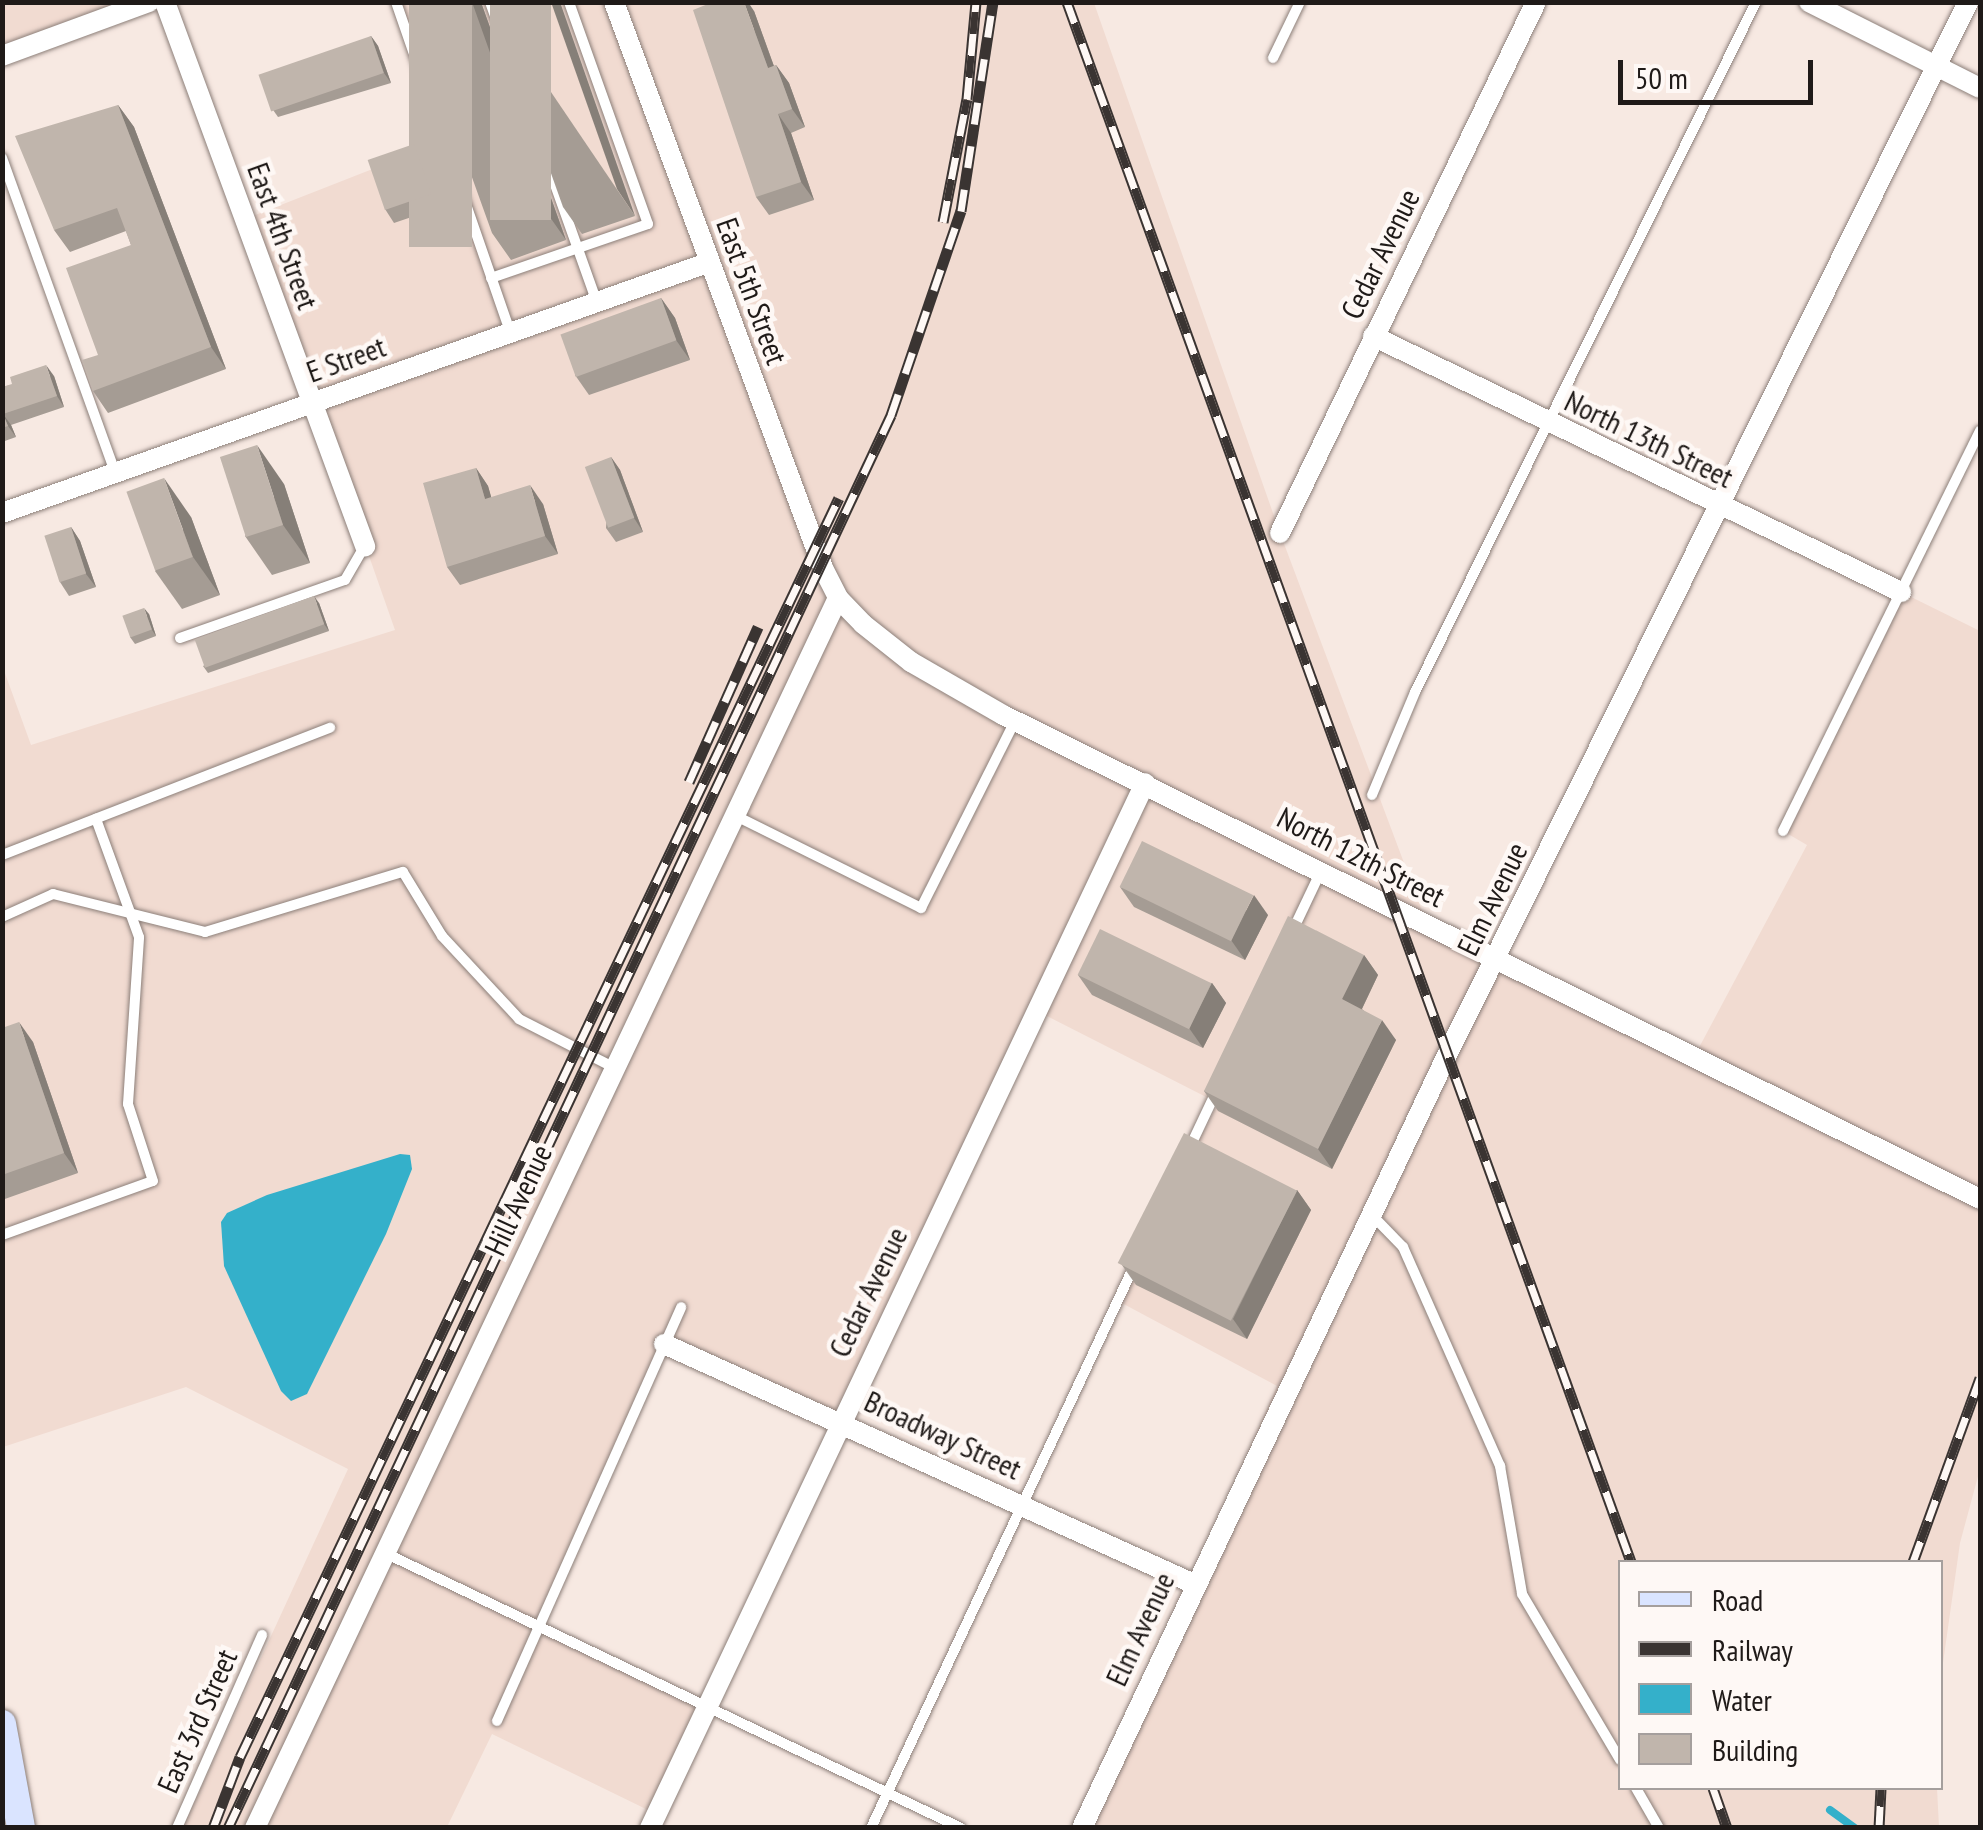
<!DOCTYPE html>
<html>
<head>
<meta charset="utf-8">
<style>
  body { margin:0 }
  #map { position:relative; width:1983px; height:1830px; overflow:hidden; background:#f7e9e2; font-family:"PT Sans Narrow",sans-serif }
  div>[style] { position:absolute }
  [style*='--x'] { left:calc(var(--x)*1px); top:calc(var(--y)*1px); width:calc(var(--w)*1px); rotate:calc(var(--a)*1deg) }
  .built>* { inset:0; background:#f1dbd1 }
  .water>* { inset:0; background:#34b0ca }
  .stream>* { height:8px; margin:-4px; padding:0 4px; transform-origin:4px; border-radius:4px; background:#34b0ca }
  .roads { filter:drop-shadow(0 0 2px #8c7f79) drop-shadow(0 0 2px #8c7f79) }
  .lane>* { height:10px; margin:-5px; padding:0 5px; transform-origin:5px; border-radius:5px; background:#fff }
  .street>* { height:20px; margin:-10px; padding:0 10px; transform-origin:10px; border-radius:10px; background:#fff }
  .secondary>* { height:28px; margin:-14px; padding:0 14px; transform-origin:14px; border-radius:14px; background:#dae4ff }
  .rail>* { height:11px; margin-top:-5.5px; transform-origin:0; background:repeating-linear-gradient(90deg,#fef8f5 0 22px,#3a3432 0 44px); box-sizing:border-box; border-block:2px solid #3a3432 }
  .wall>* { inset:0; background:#a59c94 }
  .shaded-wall>* { inset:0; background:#867f78 }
  .building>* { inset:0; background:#c0b5ac; transform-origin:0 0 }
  span { translate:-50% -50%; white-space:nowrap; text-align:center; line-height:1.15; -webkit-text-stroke:9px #fef8f5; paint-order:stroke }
  .street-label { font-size:30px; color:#1f1a18 }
  .frame { position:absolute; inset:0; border:5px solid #1f1a18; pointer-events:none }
  .legend { position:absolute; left:1618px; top:1560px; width:325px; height:230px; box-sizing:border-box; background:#fef8f5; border:2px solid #a59f9d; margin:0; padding:12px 18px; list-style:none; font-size:30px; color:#1f1a18 }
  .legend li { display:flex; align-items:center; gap:20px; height:50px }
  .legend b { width:50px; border:2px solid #a59f9d }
  .scale { position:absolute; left:1618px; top:60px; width:195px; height:45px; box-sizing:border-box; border:5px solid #1f1a18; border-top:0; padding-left:12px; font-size:30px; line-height:35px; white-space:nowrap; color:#1f1a18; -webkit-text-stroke:8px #fef8f5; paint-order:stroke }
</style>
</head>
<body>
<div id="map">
  <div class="built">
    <i style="clip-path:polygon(3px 3px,129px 3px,3px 48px)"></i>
    <i style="clip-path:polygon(396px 3px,1094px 3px,1280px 533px,1427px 924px,1694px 1057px,1807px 845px,1783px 831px,1901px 592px,1980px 631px,1980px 1469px,1960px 1543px,1941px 1677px,1940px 1562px,1620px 1562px,1620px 1788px,1937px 1788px,1939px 1827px,1082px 1827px,1277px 1386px,1118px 1301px,1218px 1103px,1039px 1012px,840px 1420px,665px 1344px,538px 1626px,705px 1705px,648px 1810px,492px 1734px,447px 1827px,183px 1827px,348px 1469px,186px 1387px,3px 1447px,2px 665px,31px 745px,395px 630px,250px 217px,444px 141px)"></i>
  </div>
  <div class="water">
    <i style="clip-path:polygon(400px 1154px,410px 1155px,412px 1169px,386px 1234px,307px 1394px,291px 1401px,281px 1391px,224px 1266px,221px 1222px,227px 1213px,267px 1195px)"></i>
  </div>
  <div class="stream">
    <i style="--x:1830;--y:1810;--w:31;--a:36"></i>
  </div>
  <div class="roads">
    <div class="lane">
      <i style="--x:396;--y:2;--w:349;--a:70.9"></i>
      <i style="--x:490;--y:2;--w:319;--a:70.4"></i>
      <i style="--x:1273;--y:58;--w:62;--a:-64.3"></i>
      <i style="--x:2;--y:158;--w:334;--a:70.2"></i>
      <i style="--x:491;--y:278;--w:166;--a:-19"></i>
      <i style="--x:648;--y:224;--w:236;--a:-109.6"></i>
      <i style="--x:180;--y:638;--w:175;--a:-19.4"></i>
      <i style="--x:345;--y:580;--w:39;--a:-60"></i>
      <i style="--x:1372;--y:795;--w:112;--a:-67.3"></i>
      <i style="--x:1415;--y:692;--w:770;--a:-63.7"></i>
      <i style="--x:734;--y:815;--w:209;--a:26.4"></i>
      <i style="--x:921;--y:908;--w:209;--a:-63.3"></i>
      <i style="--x:1783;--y:831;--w:446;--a:-63.8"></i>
      <i style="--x:2;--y:855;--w:352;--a:-21.2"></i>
      <i style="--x:2;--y:917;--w:56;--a:-24.3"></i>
      <i style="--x:53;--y:894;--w:157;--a:14"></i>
      <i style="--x:205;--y:932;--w:207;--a:-16.9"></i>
      <i style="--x:403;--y:872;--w:75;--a:58.6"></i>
      <i style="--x:442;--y:936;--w:113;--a:47.1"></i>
      <i style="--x:519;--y:1019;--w:106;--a:27.1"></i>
      <i style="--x:1292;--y:932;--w:68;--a:-64.6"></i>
      <i style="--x:1189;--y:1149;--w:63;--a:-64.7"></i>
      <i style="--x:1371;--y:1214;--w:46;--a:45.9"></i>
      <i style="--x:1403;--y:1247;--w:240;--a:66.1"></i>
      <i style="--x:1500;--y:1466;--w:130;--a:80.2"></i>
      <i style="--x:1522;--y:1594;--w:193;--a:59.4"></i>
      <i style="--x:2;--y:1235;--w:160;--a:-19.7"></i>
      <i style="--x:153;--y:1181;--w:81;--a:-108"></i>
      <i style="--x:128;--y:1104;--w:167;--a:-86.2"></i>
      <i style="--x:139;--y:937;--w:126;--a:-110"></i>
      <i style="--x:385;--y:1553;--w:638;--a:25.52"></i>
      <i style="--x:497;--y:1721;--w:453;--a:-66"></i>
      <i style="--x:1636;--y:1788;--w:46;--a:60.1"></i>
      <i style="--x:177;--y:1828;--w:211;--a:-66.2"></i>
      <i style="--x:871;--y:1828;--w:623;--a:-64.92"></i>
    </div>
    <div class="street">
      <i style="--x:165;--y:2;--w:580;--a:69.81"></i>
      <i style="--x:614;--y:2;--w:603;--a:69.73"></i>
      <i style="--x:823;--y:568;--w:34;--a:63"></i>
      <i style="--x:838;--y:598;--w:36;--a:46"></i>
      <i style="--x:863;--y:624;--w:61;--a:38.4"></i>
      <i style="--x:911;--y:662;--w:106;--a:29.9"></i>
      <i style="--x:1003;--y:715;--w:1090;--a:26.35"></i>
      <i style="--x:1809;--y:2;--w:191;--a:26.7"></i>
      <i style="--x:2;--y:56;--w:157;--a:-20.2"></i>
      <i style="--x:1373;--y:336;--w:587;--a:25.87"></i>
      <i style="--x:2;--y:513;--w:751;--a:-19.52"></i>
      <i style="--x:1280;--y:533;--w:589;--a:-64.26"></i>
      <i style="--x:664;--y:1344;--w:582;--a:24.36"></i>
      <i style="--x:255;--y:1828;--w:1361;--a:-64.64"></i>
      <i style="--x:650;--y:1828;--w:1156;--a:-64.65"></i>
      <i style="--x:1082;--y:1828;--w:855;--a:-64.72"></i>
      <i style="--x:1447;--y:1055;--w:1175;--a:-63.67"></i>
    </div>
    <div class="secondary">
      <i style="--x:2;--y:1724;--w:106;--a:79.6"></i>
    </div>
  </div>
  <div class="rail">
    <i style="--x:1067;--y:2;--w:1659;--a:70.12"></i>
    <i style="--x:943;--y:222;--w:125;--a:-79"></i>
    <i style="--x:967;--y:99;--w:97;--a:-84.7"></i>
    <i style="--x:689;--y:782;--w:170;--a:-66"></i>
    <i style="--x:1913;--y:1562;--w:196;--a:-70"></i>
    <i style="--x:1713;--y:1788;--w:42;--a:70.7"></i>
    <i style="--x:213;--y:1828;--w:76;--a:-69.2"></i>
    <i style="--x:240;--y:1757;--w:1394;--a:-64.56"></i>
    <i style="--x:228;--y:1828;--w:1561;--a:-64.86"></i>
    <i style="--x:891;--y:415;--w:216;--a:-71.1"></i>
    <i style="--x:961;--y:211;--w:211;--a:-81.3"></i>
    <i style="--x:1879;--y:1828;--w:40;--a:-87.1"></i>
  </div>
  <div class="wall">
    <i style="clip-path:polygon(409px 2px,483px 2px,482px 5px,566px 240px,511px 260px,492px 233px)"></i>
    <i style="clip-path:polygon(490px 2px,635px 216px,582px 234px,563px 207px)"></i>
    <i style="clip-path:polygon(754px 11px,774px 66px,776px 65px,789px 83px,805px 127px,791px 133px,814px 200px,769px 215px,756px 197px)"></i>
    <i style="clip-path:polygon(371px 36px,378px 46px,391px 83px,278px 117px,271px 107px)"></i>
    <i style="clip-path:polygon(118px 105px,134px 127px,226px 369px,108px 413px,93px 391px,98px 355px,131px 245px,126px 231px,70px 252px,54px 230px)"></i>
    <i style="clip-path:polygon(423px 157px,441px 207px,394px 223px,385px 209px)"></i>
    <i style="clip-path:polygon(661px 298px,675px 318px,690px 360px,589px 395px,575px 375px)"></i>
    <i style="clip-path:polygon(54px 376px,64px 407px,11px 425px,16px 437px,2px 442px,2px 387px)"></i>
    <i style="clip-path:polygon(611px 457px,620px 470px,643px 532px,616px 542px,606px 528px)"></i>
    <i style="clip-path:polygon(476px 468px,488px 486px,491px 497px,543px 504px,558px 554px,460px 585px,447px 567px)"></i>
    <i style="clip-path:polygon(284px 484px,310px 563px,272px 575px,245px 536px)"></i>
    <i style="clip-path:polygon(191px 517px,220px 595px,182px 609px,155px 571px)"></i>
    <i style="clip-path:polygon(71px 527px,80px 541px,96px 587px,69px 596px,60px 582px)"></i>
    <i style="clip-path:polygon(319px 603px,329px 631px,208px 673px,203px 666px)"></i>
    <i style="clip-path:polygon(149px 614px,156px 636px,135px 644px,130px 637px)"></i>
    <i style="clip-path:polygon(1120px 887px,1268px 915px,1245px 960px,1134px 907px)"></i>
    <i style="clip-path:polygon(1364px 955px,1378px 975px,1362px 1009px,1396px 1040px,1332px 1169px,1218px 1111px,1204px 1091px)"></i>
    <i style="clip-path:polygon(1078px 975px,1212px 983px,1226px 1003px,1203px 1048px,1092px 995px)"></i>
    <i style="clip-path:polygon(2px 1028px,33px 1042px,78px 1173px,2px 1200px)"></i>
    <i style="clip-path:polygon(1297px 1190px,1311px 1210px,1247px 1339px,1136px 1285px,1122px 1265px)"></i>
  </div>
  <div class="shaded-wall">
    <i style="clip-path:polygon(472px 2px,483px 2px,482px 5px,566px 240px,547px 213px)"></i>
    <i style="clip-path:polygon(551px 2px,560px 2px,635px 216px,617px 189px)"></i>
    <i style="clip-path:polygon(744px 2px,748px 2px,754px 11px,781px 86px,768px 68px)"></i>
    <i style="clip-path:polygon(371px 36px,378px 46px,391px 83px,384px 73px)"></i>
    <i style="clip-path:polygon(776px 65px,789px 83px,805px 127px,792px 109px)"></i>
    <i style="clip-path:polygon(118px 105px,134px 127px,226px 369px,211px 347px)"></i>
    <i style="clip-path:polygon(778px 114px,791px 133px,814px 200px,801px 182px)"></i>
    <i style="clip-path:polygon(414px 144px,423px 157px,441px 207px,431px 194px)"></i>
    <i style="clip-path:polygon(661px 298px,675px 318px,690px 360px,676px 340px)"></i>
    <i style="clip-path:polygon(46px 365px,54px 376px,64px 407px,57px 396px)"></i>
    <i style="clip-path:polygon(3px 414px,11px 425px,16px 437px,8px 426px)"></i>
    <i style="clip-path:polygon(257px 445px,284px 484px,310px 563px,283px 525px)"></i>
    <i style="clip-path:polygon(611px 457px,620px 470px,643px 532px,634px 518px)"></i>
    <i style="clip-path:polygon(476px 468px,488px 486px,497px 517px,485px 499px)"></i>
    <i style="clip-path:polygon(164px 478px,191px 517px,220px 595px,193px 557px)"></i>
    <i style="clip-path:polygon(530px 485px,543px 504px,558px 554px,545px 536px)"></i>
    <i style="clip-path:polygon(71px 527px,80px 541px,96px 587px,86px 574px)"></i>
    <i style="clip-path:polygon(314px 596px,319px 603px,329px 631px,324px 624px)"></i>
    <i style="clip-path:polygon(144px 608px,149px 614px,156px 636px,152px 630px)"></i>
    <i style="clip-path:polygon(1254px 895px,1268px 915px,1245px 960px,1231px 940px)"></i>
    <i style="clip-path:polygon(1364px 955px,1378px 975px,1357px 1019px,1342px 999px)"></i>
    <i style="clip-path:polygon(1212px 983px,1226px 1003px,1203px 1048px,1189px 1028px)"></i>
    <i style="clip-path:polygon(1382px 1020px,1396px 1040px,1332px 1169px,1318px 1149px)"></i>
    <i style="clip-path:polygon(19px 1022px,33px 1042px,78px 1173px,64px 1153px)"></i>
    <i style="clip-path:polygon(1297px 1190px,1311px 1210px,1247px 1339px,1233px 1319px)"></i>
  </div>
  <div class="building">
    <i style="left:409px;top:2px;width:63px;height:245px"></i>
    <i style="left:490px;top:2px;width:61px;height:218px"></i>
    <i style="clip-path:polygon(713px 2px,744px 2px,768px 68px,776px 65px,792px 109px,778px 114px,801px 182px,756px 197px,693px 10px)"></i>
    <i style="left:371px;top:36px;width:39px;height:119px;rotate:71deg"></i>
    <i style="clip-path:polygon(118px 105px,211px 347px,93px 391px,82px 360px,98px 355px,66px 268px,131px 245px,117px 208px,54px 230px,15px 136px)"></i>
    <i style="left:414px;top:144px;width:53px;height:49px;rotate:71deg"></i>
    <i style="left:661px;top:298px;width:45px;height:107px;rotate:70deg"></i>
    <i style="clip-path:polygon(46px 365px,57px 396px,3px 414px,8px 426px,2px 428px,2px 387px,12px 384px,10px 377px)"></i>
    <i style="left:257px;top:445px;width:84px;height:39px;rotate:72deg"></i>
    <i style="left:611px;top:457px;width:65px;height:28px;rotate:69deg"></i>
    <i style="clip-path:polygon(476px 468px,485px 499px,530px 485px,545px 536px,447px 567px,423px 483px)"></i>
    <i style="left:164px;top:478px;width:84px;height:40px;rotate:70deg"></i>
    <i style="left:71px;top:527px;width:49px;height:28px;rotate:72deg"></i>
    <i style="left:314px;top:596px;width:30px;height:127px;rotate:70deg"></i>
    <i style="left:144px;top:608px;width:23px;height:23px;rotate:70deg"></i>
    <i style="left:1142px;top:841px;width:124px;height:51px;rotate:26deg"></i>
    <i style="clip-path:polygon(1288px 916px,1364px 955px,1342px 999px,1382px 1020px,1318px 1149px,1204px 1091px)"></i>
    <i style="left:1100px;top:929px;width:124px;height:51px;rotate:26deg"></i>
    <i style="clip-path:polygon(19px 1022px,64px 1153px,2px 1175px,2px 1028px)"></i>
    <i style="left:1184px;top:1133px;width:127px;height:146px;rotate:27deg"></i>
  </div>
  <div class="street-label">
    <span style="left:283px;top:236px;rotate:70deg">East 4th Street</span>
    <span style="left:1380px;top:254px;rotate:-64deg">Cedar Avenue</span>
    <span style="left:752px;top:291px;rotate:70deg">East 5th Street</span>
    <span style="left:346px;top:359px;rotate:-20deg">E Street</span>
    <span style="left:1649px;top:439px;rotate:26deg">North 13th Street</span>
    <span style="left:1361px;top:857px;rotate:27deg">North 12th Street</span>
    <span style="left:1492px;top:899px;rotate:-64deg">Elm Avenue</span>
    <span style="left:518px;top:1200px;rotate:-65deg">Hill Avenue</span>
    <span style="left:868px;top:1292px;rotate:-64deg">Cedar Avenue</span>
    <span style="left:943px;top:1435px;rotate:25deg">Broadway Street</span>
    <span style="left:1140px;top:1629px;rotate:-65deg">Elm Avenue</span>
    <span style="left:197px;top:1721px;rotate:-66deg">East 3rd Street</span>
  </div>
  <div class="frame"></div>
  <ul class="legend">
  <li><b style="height:12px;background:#dae4ff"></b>Road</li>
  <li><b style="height:12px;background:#3a3432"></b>Railway</li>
  <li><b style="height:28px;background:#34b0ca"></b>Water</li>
  <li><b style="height:28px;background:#c0b5ac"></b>Building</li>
  </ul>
  <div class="scale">50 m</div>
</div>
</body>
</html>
